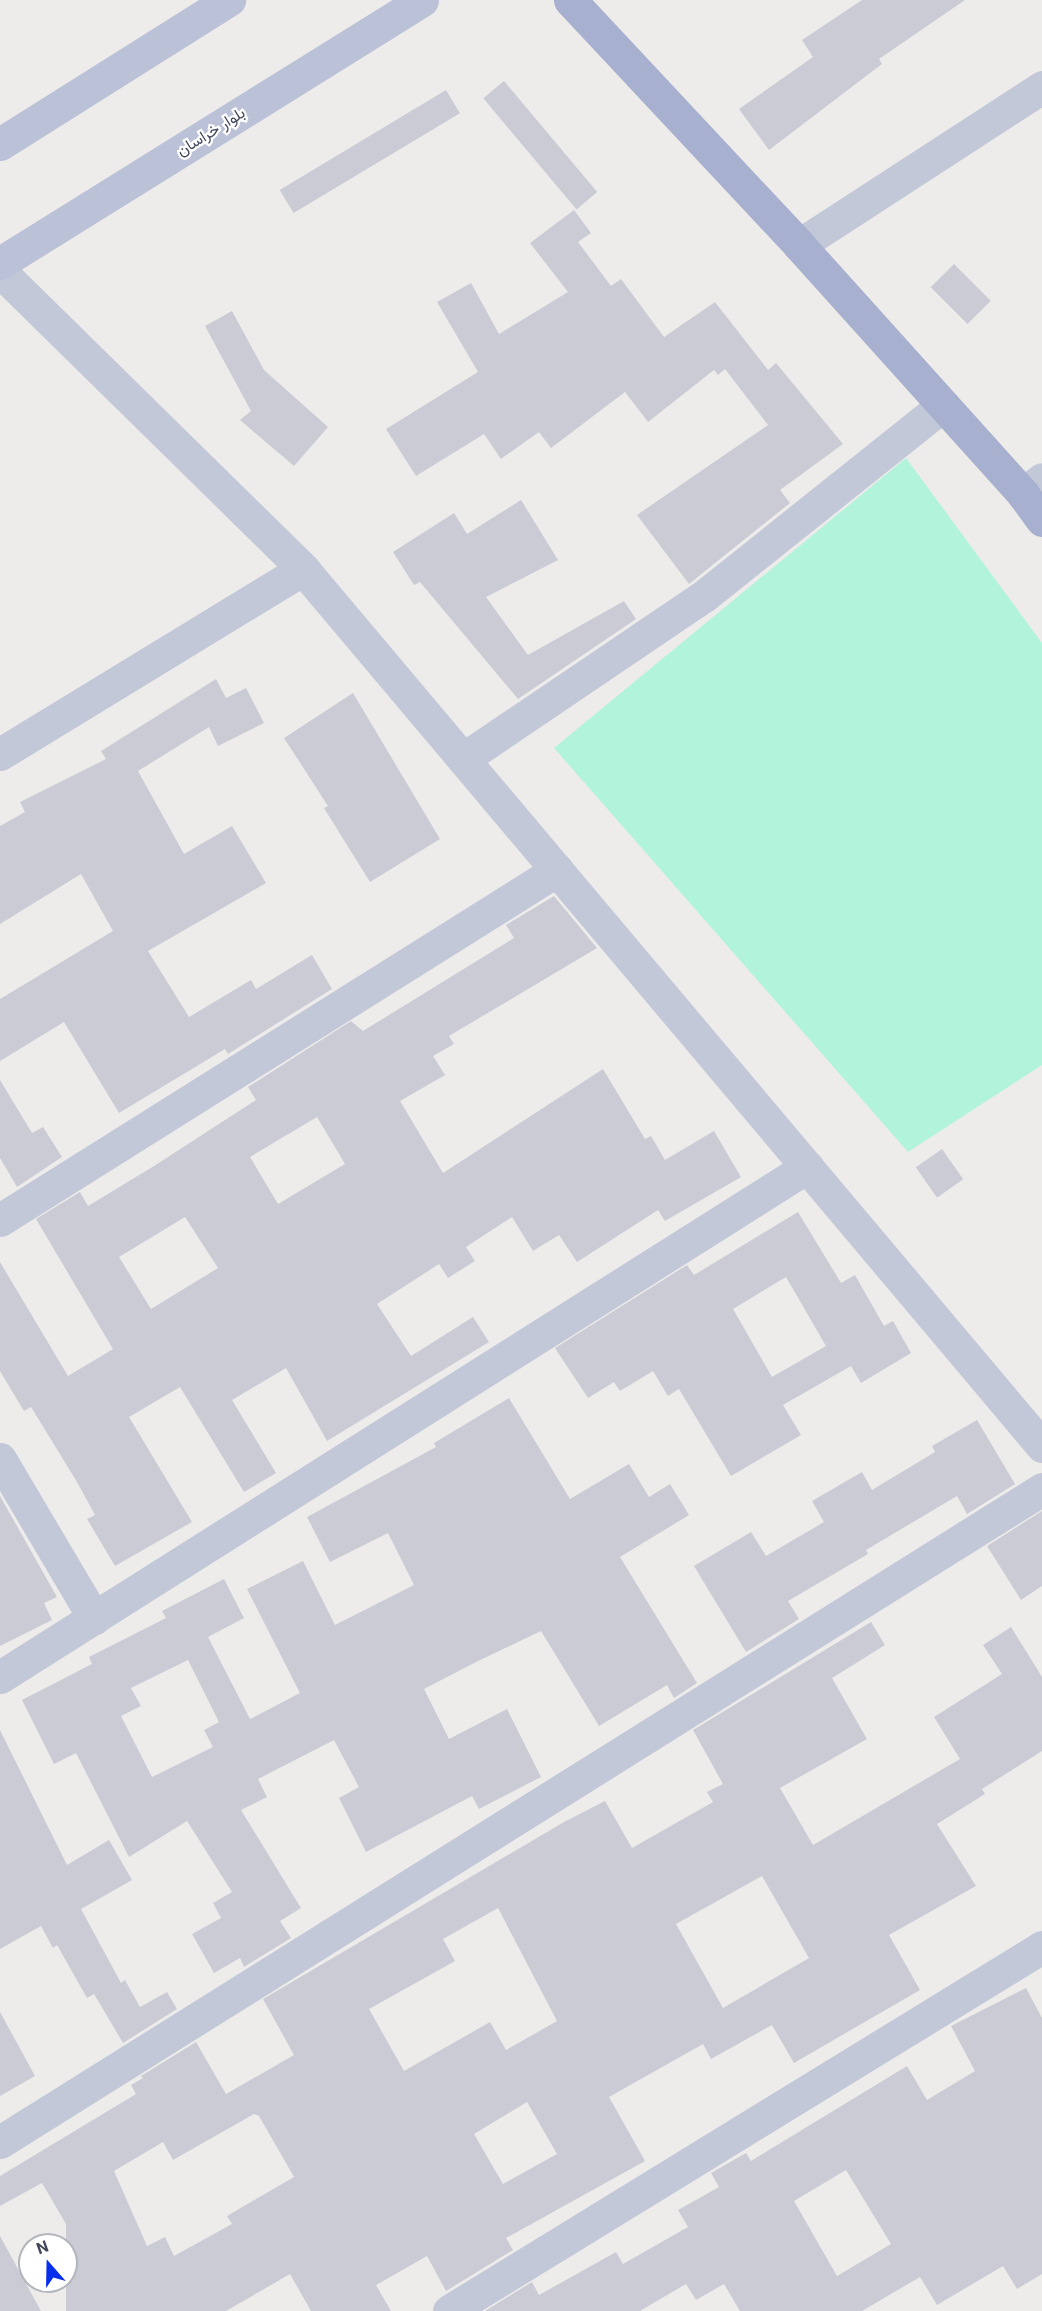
<!DOCTYPE html>
<html>
<head>
<meta charset="utf-8">
<style>
  body { margin:0 }
  #map { position:relative; width:1042px; height:2311px; overflow:hidden; background:#eeeceb; font-family:Roboto,Vazirmatn,sans-serif }
  div>[style] { position:absolute }
  [style*='--x'] { left:calc(var(--x)*1px); top:calc(var(--y)*1px); width:calc(var(--w)*1px); rotate:calc(var(--a)*1deg) }
  .green>* { inset:0; background:#b2f3dc }
  .building>* { inset:0; background:#cacbd4; transform-origin:0 0 }
  .minor>* { height:33px; margin:-16.5px; padding:0 16.5px; transform-origin:16.5px; border-radius:16.5px; background:#c2c8d8 }
  .secondary>* { height:33px; margin:-16.5px; padding:0 16.5px; transform-origin:16.5px; border-radius:16.5px; background:#bbc1d7 }
  .primary>* { height:33px; margin:-16.5px; padding:0 16.5px; transform-origin:16.5px; border-radius:16.5px; background:#a7b0ce }
  span { translate:-50% -50%; white-space:nowrap; text-align:center; line-height:1.15; -webkit-text-stroke:4.5px #fff; paint-order:stroke }
  .street-label { font-size:16px; color:#42485a }
  .north { position:absolute; left:18px; top:2233px; width:60px; height:60px; box-sizing:border-box; background:#fff; border:2px solid #b3b6bd; border-radius:50%; rotate:340deg; font-size:16px; font-weight:700; line-height:24px; text-align:center; color:#42485a }
  .north::after { content:''; display:block; margin:auto; width:21px; height:27px; background:#062eed; clip-path:polygon(50% 0,100% 100%,50% 72%,0 100%) }
</style>
</head>
<body>
<div id="map">
  <div class="green">
    <i style="clip-path:polygon(906px 458px,1042px 643px,1042px 1065px,908px 1152px,554px 748px)"></i>
  </div>
  <div class="building">
    <i style="clip-path:polygon(862px 0,965px 0,879px 59px,882px 64px,769px 150px,739px 109px,813px 57px,802px 40px)"></i>
    <i style="left:504px;top:81px;width:145px;height:27px;rotate:50deg"></i>
    <i style="left:446px;top:90px;width:27px;height:194px;rotate:59deg"></i>
    <i style="clip-path:polygon(574px 210px,591px 233px,578px 242px,611px 286px,621px 279px,664px 337px,715px 302px,768px 370px,776px 363px,843px 444px,780px 490px,790px 503px,689px 584px,637px 515px,768px 425px,725px 369px,718px 375px,714px 370px,648px 422px,625px 392px,551px 448px,539px 432px,501px 459px,484px 434px,416px 476px,386px 429px,478px 372px,437px 302px,471px 283px,499px 334px,568px 292px,530px 243px)"></i>
    <i style="left:954px;top:264px;width:52px;height:33px;rotate:45deg"></i>
    <i style="clip-path:polygon(232px 311px,264px 370px,328px 427px,294px 466px,240px 420px,251px 411px,205px 326px)"></i>
    <i style="clip-path:polygon(521px 500px,558px 560px,486px 597px,528px 655px,624px 601px,636px 619px,518px 699px,420px 582px,414px 585px,393px 552px,454px 513px,467px 534px)"></i>
    <i style="clip-path:polygon(216px 679px,226px 698px,246px 688px,264px 723px,218px 746px,209px 727px,138px 771px,184px 854px,232px 826px,266px 883px,148px 951px,189px 1017px,251px 980px,256px 989px,312px 955px,332px 989px,228px 1054px,225px 1049px,119px 1113px,64px 1022px,0 1061px,0 999px,113px 931px,81px 874px,0 924px,0 826px,25px 812px,20px 802px,106px 759px,101px 751px)"></i>
    <i style="clip-path:polygon(353px 693px,440px 839px,370px 882px,324px 808px,328px 806px,284px 738px)"></i>
    <i style="clip-path:polygon(evenodd,554px 896px,597px 948px,449px 1036px,454px 1044px,433px 1056px,445px 1075px,400px 1101px,443px 1173px,603px 1069px,645px 1139px,651px 1136px,665px 1160px,714px 1131px,741px 1177px,665px 1221px,658px 1210px,577px 1262px,559px 1235px,533px 1251px,512px 1217px,466px 1247px,475px 1261px,448px 1278px,439px 1264px,377px 1304px,411px 1356px,473px 1317px,489px 1342px,327px 1441px,286px 1368px,232px 1400px,276px 1473px,244px 1492px,180px 1387px,129px 1417px,192px 1522px,115px 1566px,87px 1519px,95px 1515px,77px 1482px,31px 1407px,24px 1411px,0 1371px,0 1262px,68px 1376px,113px 1349px,36px 1219px,80px 1192px,88px 1206px,154px 1166px,256px 1100px,248px 1087px,351px 1021px,363px 1031px,514px 938px,506px 925px,554px 896px,317px 1117px,345px 1164px,278px 1204px,250px 1157px,317px 1117px,554px 896px,185px 1217px,218px 1268px,151px 1309px,119px 1257px,185px 1217px)"></i>
    <i style="clip-path:polygon(0 1080px,32px 1133px,43px 1127px,62px 1157px,17px 1187px,0 1158px)"></i>
    <i style="left:942px;top:1149px;width:37px;height:32px;rotate:55deg"></i>
    <i style="clip-path:polygon(evenodd,798px 1212px,841px 1283px,855px 1275px,884px 1326px,893px 1321px,911px 1353px,861px 1383px,851px 1366px,783px 1405px,801px 1435px,731px 1476px,679px 1389px,668px 1396px,653px 1371px,620px 1391px,614px 1382px,588px 1398px,555px 1348px,687px 1265px,694px 1275px,798px 1212px,786px 1277px,826px 1346px,772px 1377px,733px 1309px,786px 1277px)"></i>
    <i style="clip-path:polygon(evenodd,509px 1398px,570px 1499px,629px 1464px,649px 1497px,670px 1484px,689px 1515px,620px 1557px,697px 1683px,674px 1698px,667px 1685px,599px 1726px,541px 1631px,476px 1662px,424px 1689px,449px 1739px,507px 1709px,541px 1777px,479px 1809px,472px 1796px,366px 1852px,339px 1798px,359px 1787px,334px 1740px,258px 1779px,267px 1797px,241px 1810px,301px 1908px,280px 1921px,291px 1938px,244px 1967px,240px 1958px,214px 1973px,192px 1934px,221px 1918px,213px 1903px,232px 1892px,187px 1821px,129px 1857px,76px 1753px,54px 1764px,22px 1700px,92px 1664px,89px 1657px,166px 1618px,162px 1611px,224px 1579px,244px 1618px,208px 1637px,250px 1719px,300px 1693px,247px 1589px,303px 1561px,335px 1625px,414px 1585px,388px 1533px,330px 1562px,307px 1517px,436px 1447px,434px 1443px,509px 1398px,188px 1660px,219px 1722px,204px 1730px,213px 1747px,152px 1777px,121px 1716px,141px 1706px,131px 1688px,188px 1660px)"></i>
    <i style="clip-path:polygon(977px 1420px,1015px 1484px,967px 1514px,957px 1496px,866px 1550px,868px 1554px,788px 1601px,799px 1619px,746px 1652px,694px 1566px,751px 1532px,766px 1556px,824px 1522px,812px 1501px,862px 1472px,872px 1490px,935px 1452px,932px 1446px)"></i>
    <i style="clip-path:polygon(0 1496px,57px 1597px,44px 1603px,52px 1620px,0 1646px)"></i>
    <i style="clip-path:polygon(1042px 1511px,1042px 1586px,1021px 1600px,987px 1546px)"></i>
    <i style="clip-path:polygon(evenodd,871px 1622px,885px 1645px,832px 1678px,867px 1739px,780px 1788px,813px 1845px,960px 1759px,934px 1717px,1002px 1674px,983px 1645px,1011px 1627px,1042px 1677px,1042px 1751px,982px 1789px,985px 1794px,937px 1824px,976px 1886px,889px 1935px,920px 1990px,794px 2063px,772px 2025px,711px 2059px,703px 2044px,609px 2097px,645px 2161px,506px 2238px,513px 2250px,446px 2291px,427px 2256px,376px 2285px,391px 2311px,311px 2311px,290px 2274px,226px 2311px,66px 2311px,66px 2224px,42px 2183px,0 2206px,0 2176px,136px 2094px,131px 2085px,143px 2078px,141px 2076px,196px 2042px,226px 2094px,294px 2055px,263px 1999px,564px 1822px,605px 1801px,632px 1848px,713px 1802px,707px 1792px,723px 1784px,693px 1730px,871px 1622px,762px 1876px,809px 1958px,723px 2008px,676px 1924px,762px 1876px,871px 1622px,498px 1908px,557px 2021px,506px 2050px,490px 2022px,404px 2071px,369px 2009px,455px 1961px,443px 1939px,498px 1908px,871px 1622px,527px 2102px,557px 2154px,503px 2184px,474px 2134px,527px 2102px,871px 1622px,254px 2114px,259px 2116px,294px 2177px,227px 2216px,232px 2224px,174px 2256px,165px 2237px,147px 2246px,114px 2171px,163px 2142px,173px 2160px,254px 2114px)"></i>
    <i style="clip-path:polygon(0 1730px,67px 1865px,109px 1840px,132px 1880px,81px 1909px,121px 1983px,125px 1980px,140px 2007px,167px 1992px,177px 2009px,123px 2043px,94px 1994px,87px 1998px,57px 1945px,53px 1948px,41px 1926px,0 1949px)"></i>
    <i style="clip-path:polygon(evenodd,1026px 1988px,1042px 2018px,1042px 2274px,1017px 2289px,1003px 2266px,937px 2305px,920px 2277px,862px 2311px,740px 2311px,724px 2284px,696px 2300px,686px 2284px,640px 2311px,485px 2311px,532px 2282px,539px 2295px,616px 2252px,623px 2264px,688px 2227px,678px 2210px,719px 2187px,711px 2173px,746px 2153px,751px 2161px,907px 2066px,927px 2100px,975px 2071px,951px 2026px,1026px 1988px,846px 2170px,891px 2244px,837px 2276px,794px 2201px,846px 2170px)"></i>
    <i style="clip-path:polygon(0 2012px,35px 2076px,0 2096px)"></i>
    <i style="clip-path:polygon(0 2236px,41px 2311px,0 2311px)"></i>
  </div>
  <div class="minor">
    <i style="--x:799;--y:245;--w:290;--a:-33"></i>
    <i style="--x:0;--y:271;--w:425;--a:44.5"></i>
    <i style="--x:303;--y:569;--w:1147;--a:49.88"></i>
    <i style="--x:1023;--y:494;--w:24;--a:-38"></i>
    <i style="--x:0;--y:754;--w:355;--a:-31.4"></i>
    <i style="--x:463;--y:759;--w:291;--a:-34.1"></i>
    <i style="--x:704;--y:596;--w:306;--a:-38.6"></i>
    <i style="--x:0;--y:1220;--w:658;--a:-32.14"></i>
    <i style="--x:0;--y:1459;--w:185;--a:59.4"></i>
    <i style="--x:0;--y:1677;--w:955;--a:-32.29"></i>
    <i style="--x:0;--y:2142;--w:1230;--a:-32.07"></i>
    <i style="--x:449;--y:2311;--w:696;--a:-31.54"></i>
  </div>
  <div class="secondary">
    <i style="--x:0;--y:144;--w:271;--a:-32.2"></i>
    <i style="--x:0;--y:263;--w:497;--a:-31.9"></i>
  </div>
  <div class="primary">
    <i style="--x:570;--y:0;--w:335;--a:46.9"></i>
    <i style="--x:799;--y:245;--w:335;--a:48"></i>
    <i style="--x:1023;--y:494;--w:32;--a:54"></i>
  </div>
  <div class="street-label">
    <span style="left:211px;top:132px;rotate:-32deg">بلوار خراسان</span>
  </div>
  <div class="north">N</div>
</div>
</body>
</html>
